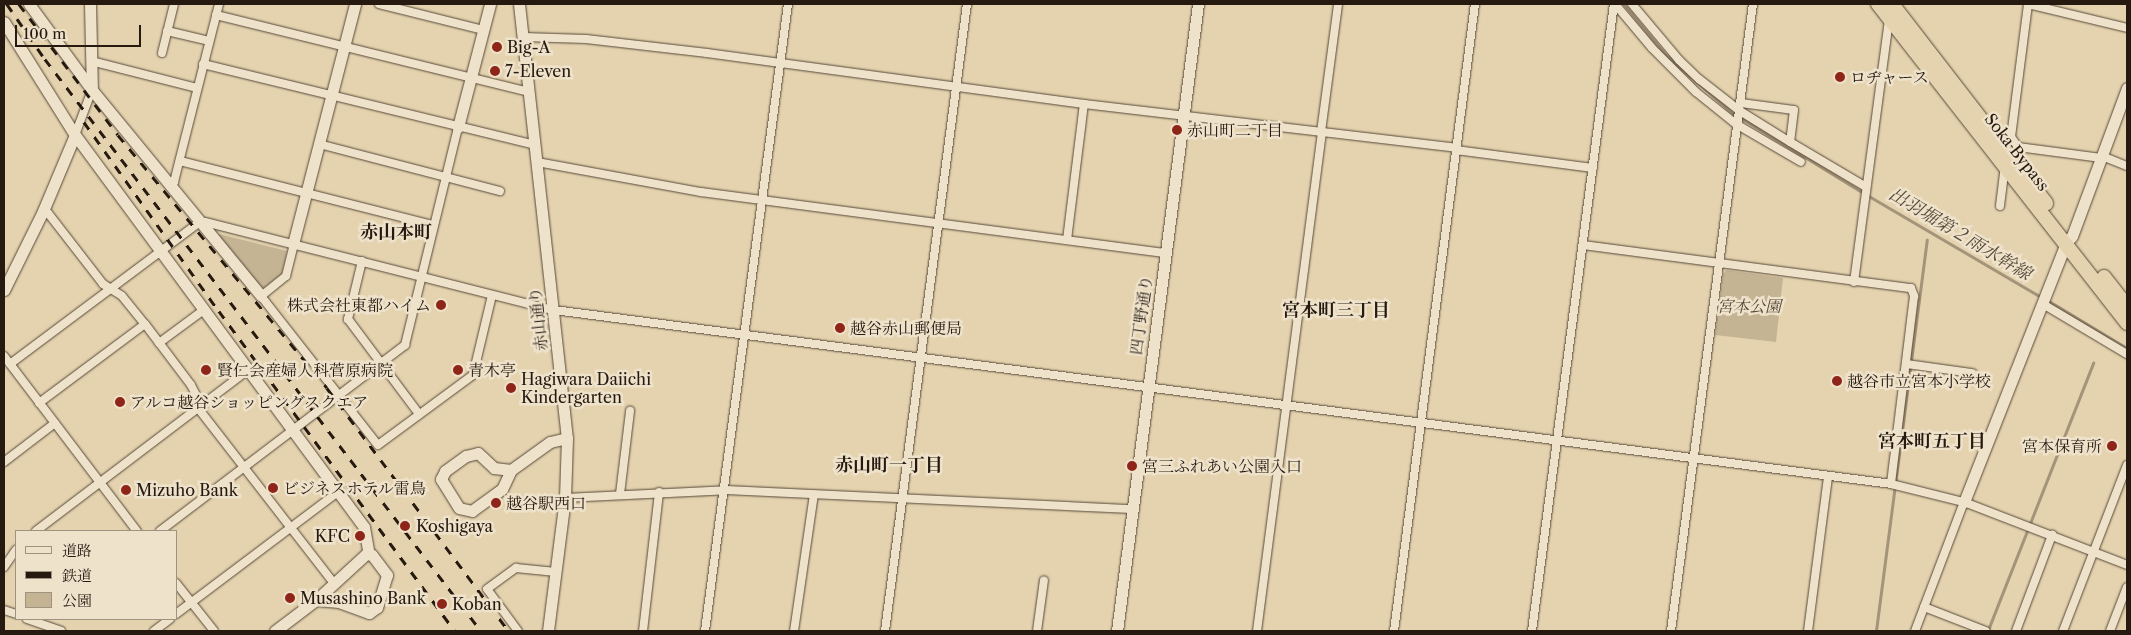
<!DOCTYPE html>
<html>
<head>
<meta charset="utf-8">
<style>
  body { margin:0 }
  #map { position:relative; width:2131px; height:635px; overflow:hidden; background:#e5d3af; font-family:"Libre Caslon Text","Noto Serif JP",serif }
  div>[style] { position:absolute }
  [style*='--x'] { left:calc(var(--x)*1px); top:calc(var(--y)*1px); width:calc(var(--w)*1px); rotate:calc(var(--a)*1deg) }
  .green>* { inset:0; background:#c5b494 }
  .stream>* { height:2.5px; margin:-1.25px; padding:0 1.25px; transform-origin:1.25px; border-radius:1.25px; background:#a49479 }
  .roads { filter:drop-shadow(0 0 1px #564838) drop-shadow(0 0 1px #564838) }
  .street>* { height:8px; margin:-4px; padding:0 4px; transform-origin:4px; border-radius:4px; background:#eee2cb }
  .secondary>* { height:11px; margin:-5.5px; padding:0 5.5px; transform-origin:5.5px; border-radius:5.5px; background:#eee2cb }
  .highway>* { height:14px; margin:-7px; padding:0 7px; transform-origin:7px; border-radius:7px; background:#e5d3af }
  .rail>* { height:2.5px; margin-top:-1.25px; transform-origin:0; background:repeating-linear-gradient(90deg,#261a10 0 9px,transparent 0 18px) }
  .dots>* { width:14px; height:14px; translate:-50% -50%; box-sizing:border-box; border:2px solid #eee2cb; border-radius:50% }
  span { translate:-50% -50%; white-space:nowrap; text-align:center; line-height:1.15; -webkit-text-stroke:5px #eee2cb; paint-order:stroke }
  .poi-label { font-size:16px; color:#261a10 }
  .left { translate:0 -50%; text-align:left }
  .right { translate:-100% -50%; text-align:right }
  .street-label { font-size:16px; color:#261a10 }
  .park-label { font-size:16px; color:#564838; font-style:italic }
  .neighbourhood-label { font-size:18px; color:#261a10; font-weight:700 }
  .water-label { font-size:18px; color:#584b3a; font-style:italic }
  .frame { position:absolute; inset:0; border:5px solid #261a10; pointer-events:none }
  .legend { position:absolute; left:15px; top:530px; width:162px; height:90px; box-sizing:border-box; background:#eee2cb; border:1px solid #9e9280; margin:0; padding:6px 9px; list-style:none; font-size:15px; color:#261a10 }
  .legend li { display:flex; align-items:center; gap:10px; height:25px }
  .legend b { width:25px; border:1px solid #9e9280 }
  .scale { position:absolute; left:15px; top:25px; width:126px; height:22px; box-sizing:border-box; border:2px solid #261a10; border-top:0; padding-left:6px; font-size:15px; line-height:18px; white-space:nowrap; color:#261a10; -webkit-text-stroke:4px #eee2cb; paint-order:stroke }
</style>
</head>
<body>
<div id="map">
  <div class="green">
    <i style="clip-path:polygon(219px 234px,287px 251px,282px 274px,264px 288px,259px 287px,218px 236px)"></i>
    <i style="clip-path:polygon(1726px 270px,1783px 278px,1776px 342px,1715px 335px,1723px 275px)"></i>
  </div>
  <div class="stream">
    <i style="--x:1624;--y:4;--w:66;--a:50.5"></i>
    <i style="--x:1666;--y:55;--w:89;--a:40.9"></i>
    <i style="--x:1743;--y:119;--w:140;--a:31.5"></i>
    <i style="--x:1869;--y:196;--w:196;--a:30.4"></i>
    <i style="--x:2049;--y:301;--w:91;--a:31.1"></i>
    <i style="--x:1988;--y:630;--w:287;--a:-68.5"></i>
    <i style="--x:1876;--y:631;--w:394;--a:-82.6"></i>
  </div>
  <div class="roads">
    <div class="street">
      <i style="--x:379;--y:4;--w:107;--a:14"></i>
      <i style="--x:1615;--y:4;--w:57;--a:49.9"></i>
      <i style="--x:1652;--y:48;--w:62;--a:45"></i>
      <i style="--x:1696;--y:92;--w:51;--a:38.7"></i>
      <i style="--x:1736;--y:124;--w:75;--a:30.3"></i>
      <i style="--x:1632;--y:4;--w:73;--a:50"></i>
      <i style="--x:1679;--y:60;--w:28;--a:44"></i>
      <i style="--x:1699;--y:79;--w:52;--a:38"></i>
      <i style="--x:1740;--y:111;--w:59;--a:31.8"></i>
      <i style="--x:2028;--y:4;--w:102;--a:13.6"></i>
      <i style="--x:216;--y:15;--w:322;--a:13.8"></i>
      <i style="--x:167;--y:31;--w:43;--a:13.4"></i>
      <i style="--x:522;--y:37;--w:64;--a:1.8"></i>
      <i style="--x:586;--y:39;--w:122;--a:6.6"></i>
      <i style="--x:707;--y:53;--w:380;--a:7.7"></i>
      <i style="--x:1084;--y:104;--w:375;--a:6.7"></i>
      <i style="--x:162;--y:53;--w:50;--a:-76.2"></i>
      <i style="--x:91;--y:61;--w:109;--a:14.3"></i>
      <i style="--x:203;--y:64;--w:342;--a:13.7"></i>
      <i style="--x:1741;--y:103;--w:53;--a:7.5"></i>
      <i style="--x:1794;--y:110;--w:32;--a:97"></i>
      <i style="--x:1790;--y:142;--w:88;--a:30.6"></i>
      <i style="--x:1321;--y:132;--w:129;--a:-82.4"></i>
      <i style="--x:75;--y:135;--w:48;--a:-69.3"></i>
      <i style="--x:2011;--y:137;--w:134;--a:-82.7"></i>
      <i style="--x:2007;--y:140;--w:5;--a:-37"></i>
      <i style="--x:2011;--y:137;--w:12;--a:55"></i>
      <i style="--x:2018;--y:147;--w:84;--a:7.5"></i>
      <i style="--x:319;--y:144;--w:187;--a:14.6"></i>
      <i style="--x:1456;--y:150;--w:138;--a:7.5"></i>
      <i style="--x:2102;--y:156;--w:27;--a:22"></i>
      <i style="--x:180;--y:161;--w:261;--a:14.2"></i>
      <i style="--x:537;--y:162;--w:167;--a:10.4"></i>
      <i style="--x:701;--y:192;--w:469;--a:7.5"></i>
      <i style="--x:169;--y:185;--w:6;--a:-31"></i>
      <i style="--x:174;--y:182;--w:184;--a:-75.8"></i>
      <i style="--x:2000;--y:206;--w:38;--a:-83"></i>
      <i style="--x:43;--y:211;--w:5;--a:22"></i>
      <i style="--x:48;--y:213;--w:90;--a:52.2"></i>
      <i style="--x:103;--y:284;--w:22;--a:32"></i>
      <i style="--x:122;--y:296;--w:36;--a:51"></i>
      <i style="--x:145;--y:324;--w:76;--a:53"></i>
      <i style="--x:191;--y:385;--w:16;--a:63"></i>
      <i style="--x:198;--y:399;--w:9;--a:90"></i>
      <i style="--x:198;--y:408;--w:220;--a:52.2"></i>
      <i style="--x:202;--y:225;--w:4;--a:-45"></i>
      <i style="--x:205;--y:222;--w:360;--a:14.2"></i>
      <i style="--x:554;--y:310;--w:1348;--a:7.41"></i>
      <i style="--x:1891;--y:484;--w:75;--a:13.9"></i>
      <i style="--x:1964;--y:502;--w:175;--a:21.1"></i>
      <i style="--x:1067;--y:240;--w:137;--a:-82.9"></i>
      <i style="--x:294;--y:244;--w:33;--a:104"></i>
      <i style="--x:286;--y:276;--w:32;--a:141"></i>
      <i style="--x:261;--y:296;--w:189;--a:51.9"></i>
      <i style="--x:378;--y:445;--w:118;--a:-36.4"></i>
      <i style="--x:473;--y:375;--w:82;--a:-76.6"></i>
      <i style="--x:1583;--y:245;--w:331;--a:7.5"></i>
      <i style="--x:1911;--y:288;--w:9;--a:69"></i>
      <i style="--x:1914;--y:296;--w:189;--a:97"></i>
      <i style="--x:362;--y:261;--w:60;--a:103.6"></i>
      <i style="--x:348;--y:319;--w:119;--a:53.2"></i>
      <i style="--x:1854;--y:282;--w:266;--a:-82.4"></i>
      <i style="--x:2043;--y:304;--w:98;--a:30.8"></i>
      <i style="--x:159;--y:343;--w:57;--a:-36.5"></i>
      <i style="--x:4;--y:356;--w:220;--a:52.8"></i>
      <i style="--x:10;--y:364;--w:237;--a:-36.8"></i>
      <i style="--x:1907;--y:364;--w:66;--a:7.9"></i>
      <i style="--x:39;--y:403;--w:132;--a:-36.7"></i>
      <i style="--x:4;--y:462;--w:64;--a:-37.4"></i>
      <i style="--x:620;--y:494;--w:84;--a:-83.1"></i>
      <i style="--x:565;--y:498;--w:161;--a:-2.8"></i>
      <i style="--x:726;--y:490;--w:406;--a:2.7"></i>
      <i style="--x:36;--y:531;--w:266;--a:-37.2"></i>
      <i style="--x:160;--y:531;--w:308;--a:-37.2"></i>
      <i style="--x:405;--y:345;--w:224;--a:-76.3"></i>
      <i style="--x:4;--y:567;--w:21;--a:-55"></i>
      <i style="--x:176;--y:583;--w:61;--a:51.6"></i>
      <i style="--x:1924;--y:607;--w:66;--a:21.2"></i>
      <i style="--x:4;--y:610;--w:13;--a:18"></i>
      <i style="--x:176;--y:614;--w:203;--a:-37"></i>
      <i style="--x:27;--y:619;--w:36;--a:19"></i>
      <i style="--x:154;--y:631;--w:20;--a:-37"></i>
      <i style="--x:518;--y:631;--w:52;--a:-126.4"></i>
      <i style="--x:487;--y:589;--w:36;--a:-36"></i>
      <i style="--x:516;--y:568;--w:40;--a:5.7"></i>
      <i style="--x:643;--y:631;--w:140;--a:-83.4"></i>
      <i style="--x:705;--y:631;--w:632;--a:-82.46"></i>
      <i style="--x:794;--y:631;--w:138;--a:-81.7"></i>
      <i style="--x:885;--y:631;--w:632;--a:-82.55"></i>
      <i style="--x:1037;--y:631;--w:51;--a:-82.2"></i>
      <i style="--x:1257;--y:631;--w:503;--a:-82.58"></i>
      <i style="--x:1394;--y:631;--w:632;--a:-82.64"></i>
      <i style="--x:1532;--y:631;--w:632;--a:-82.55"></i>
      <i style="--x:1671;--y:631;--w:632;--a:-82.55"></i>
      <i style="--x:1808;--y:631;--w:156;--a:-82.6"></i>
      <i style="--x:1915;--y:631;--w:138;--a:-69.2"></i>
      <i style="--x:2016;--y:631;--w:103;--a:-69.4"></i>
      <i style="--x:2063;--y:631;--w:178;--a:-68.9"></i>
      <i style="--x:2110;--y:631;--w:47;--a:-68.9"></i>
    </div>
    <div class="secondary">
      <i style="--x:29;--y:4;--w:107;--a:53.8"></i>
      <i style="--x:92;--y:90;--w:266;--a:50.6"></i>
      <i style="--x:90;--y:4;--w:86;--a:88.7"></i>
      <i style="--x:519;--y:4;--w:437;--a:83.7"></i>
      <i style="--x:567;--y:438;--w:60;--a:91.9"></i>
      <i style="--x:565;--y:498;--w:134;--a:97.3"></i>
      <i style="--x:4;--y:22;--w:133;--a:57.9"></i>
      <i style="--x:75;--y:135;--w:487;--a:53.6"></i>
      <i style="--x:364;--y:527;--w:27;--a:80"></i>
      <i style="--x:458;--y:127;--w:127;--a:-75.4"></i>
      <i style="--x:293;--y:244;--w:248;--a:-75.5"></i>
      <i style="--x:4;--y:290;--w:88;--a:-63.7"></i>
      <i style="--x:43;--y:211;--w:82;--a:-67.2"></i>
      <i style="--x:511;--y:470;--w:21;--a:115"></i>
      <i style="--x:502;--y:489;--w:37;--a:144"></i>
      <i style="--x:472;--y:511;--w:13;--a:-167"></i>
      <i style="--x:459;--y:508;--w:34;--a:-122"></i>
      <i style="--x:441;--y:479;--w:9;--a:-63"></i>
      <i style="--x:445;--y:471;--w:26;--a:-36"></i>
      <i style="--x:466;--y:456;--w:12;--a:-14"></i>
      <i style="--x:478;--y:453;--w:22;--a:43"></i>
      <i style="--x:494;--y:468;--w:17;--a:7"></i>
      <i style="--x:511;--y:470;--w:48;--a:-35.7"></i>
      <i style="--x:550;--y:442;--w:17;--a:-13"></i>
      <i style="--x:1964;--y:502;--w:278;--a:-68.5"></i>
      <i style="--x:2066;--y:243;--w:9;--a:-49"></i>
      <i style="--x:2072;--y:236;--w:158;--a:-69.6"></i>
      <i style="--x:275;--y:631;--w:51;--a:-37.1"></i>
      <i style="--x:316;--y:600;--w:68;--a:-42.6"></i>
      <i style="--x:366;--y:554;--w:6;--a:9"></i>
      <i style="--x:372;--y:555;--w:25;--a:53"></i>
      <i style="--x:387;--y:575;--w:34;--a:107"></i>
      <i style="--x:377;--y:607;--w:10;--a:143"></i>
      <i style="--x:369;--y:613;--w:32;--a:-160"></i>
      <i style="--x:339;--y:602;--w:23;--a:-175"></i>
      <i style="--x:1117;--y:631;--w:632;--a:-82.64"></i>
    </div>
    <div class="highway">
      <i style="--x:1878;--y:4;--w:405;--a:52"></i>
      <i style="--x:1892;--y:4;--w:252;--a:52.3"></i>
      <i style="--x:2104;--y:277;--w:37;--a:52"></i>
    </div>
  </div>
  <div class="rail">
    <i style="--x:7;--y:4;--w:67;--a:55.4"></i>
    <i style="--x:45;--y:59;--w:719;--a:52.68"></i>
    <i style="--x:19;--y:4;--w:164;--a:52.9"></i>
    <i style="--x:118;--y:135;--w:328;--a:50.4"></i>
    <i style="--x:327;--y:388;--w:304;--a:53.2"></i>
    <i style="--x:84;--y:122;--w:232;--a:54.5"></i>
    <i style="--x:219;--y:311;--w:398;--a:53.6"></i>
  </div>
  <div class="dots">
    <i style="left:497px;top:47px;background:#8f2418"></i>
    <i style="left:495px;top:71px;background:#8f2418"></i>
    <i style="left:1840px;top:77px;background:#8f2418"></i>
    <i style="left:1177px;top:130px;background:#8f2418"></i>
    <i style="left:441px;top:305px;background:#8f2418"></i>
    <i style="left:840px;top:328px;background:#8f2418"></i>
    <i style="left:206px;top:370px;background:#8f2418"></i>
    <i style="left:458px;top:370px;background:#8f2418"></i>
    <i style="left:1837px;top:381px;background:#8f2418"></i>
    <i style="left:511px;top:388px;background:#8f2418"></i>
    <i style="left:120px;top:402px;background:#8f2418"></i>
    <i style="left:2112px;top:446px;background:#8f2418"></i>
    <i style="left:1132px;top:466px;background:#8f2418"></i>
    <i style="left:273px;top:488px;background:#8f2418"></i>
    <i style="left:126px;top:490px;background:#8f2418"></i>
    <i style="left:496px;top:503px;background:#8f2418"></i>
    <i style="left:405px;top:526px;background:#8f2418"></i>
    <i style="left:360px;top:536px;background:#8f2418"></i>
    <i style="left:290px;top:598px;background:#8f2418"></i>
    <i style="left:442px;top:604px;background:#8f2418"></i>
  </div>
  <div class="poi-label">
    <span class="left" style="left:507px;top:47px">Big-A</span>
    <span class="left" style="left:505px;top:71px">7-Eleven</span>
    <span class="left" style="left:1850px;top:77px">ロヂャース</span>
    <span class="left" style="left:1187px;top:130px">赤山町二丁目</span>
    <span class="right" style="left:431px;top:305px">株式会社東都ハイム</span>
    <span class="left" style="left:850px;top:328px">越谷赤山郵便局</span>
    <span class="left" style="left:217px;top:370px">賢仁会産婦人科菅原病院</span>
    <span class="left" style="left:468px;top:370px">青木亭</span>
    <span class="left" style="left:521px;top:388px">Hagiwara Daiichi<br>Kindergarten</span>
    <span class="left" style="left:1847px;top:381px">越谷市立宮本小学校</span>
    <span class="left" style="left:130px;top:402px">アルコ越谷ショッピングスクエア</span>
    <span class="right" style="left:2102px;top:446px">宮本保育所</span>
    <span class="left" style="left:1142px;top:466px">宮三ふれあい公園入口</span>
    <span class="left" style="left:283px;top:488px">ビジネスホテル雷鳥</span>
    <span class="left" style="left:136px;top:490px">Mizuho Bank</span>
    <span class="left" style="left:506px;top:503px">越谷駅西口</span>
    <span class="left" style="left:416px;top:526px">Koshigaya</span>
    <span class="right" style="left:350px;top:536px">KFC</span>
    <span class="left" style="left:300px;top:598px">Musashino Bank</span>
    <span class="left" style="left:452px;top:604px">Koban</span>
  </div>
  <div class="street-label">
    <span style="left:2017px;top:152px;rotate:52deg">Soka Bypass</span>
    <span style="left:1141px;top:315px;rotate:-82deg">四丁野通り</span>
    <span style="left:538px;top:319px;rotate:-96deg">赤山通り</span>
  </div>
  <div class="park-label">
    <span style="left:1749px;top:306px">宮本公園</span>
  </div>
  <div class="neighbourhood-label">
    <span style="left:396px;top:232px">赤山本町</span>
    <span style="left:1336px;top:310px">宮本町三丁目</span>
    <span style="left:1932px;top:441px">宮本町五丁目</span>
    <span style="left:889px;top:465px">赤山町一丁目</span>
  </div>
  <div class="water-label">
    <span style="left:1960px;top:234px;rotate:31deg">出羽堀第２雨水幹線</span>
  </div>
  <div class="frame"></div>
  <ul class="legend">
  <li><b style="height:6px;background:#eee2cb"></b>道路</li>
  <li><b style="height:6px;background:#261a10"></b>鉄道</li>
  <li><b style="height:14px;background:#c5b494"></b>公園</li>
  </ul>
  <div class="scale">100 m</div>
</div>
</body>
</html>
